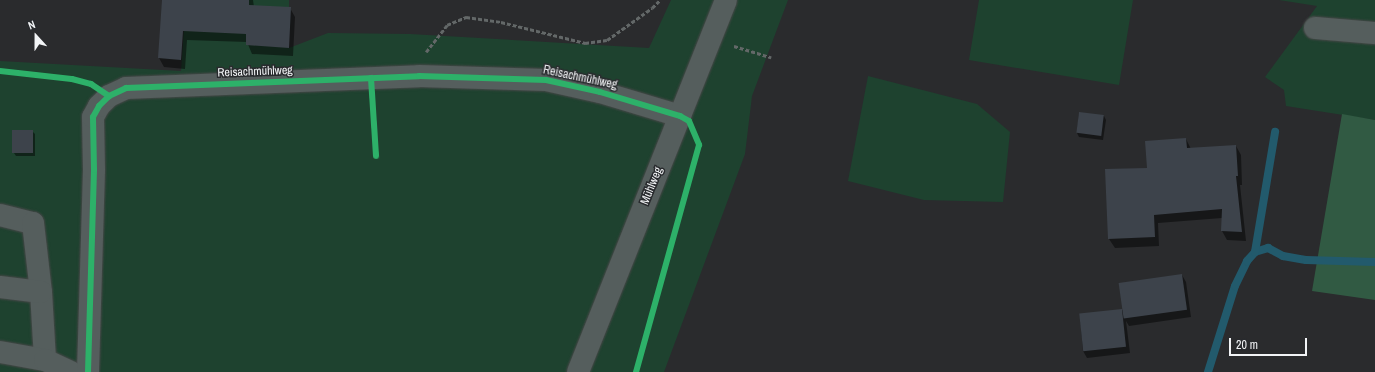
<!DOCTYPE html>
<html>
<head>
<meta charset="utf-8">
<style>
  body { margin:0 }
  #map { position:relative; width:1375px; height:372px; overflow:hidden; background:#2a2b2d; font-family:"Archivo Narrow",sans-serif }
  div>[style] { position:absolute }
  [style*='--x'] { left:calc(var(--x)*1px); top:calc(var(--y)*1px); width:calc(var(--w)*1px); rotate:calc(var(--a)*1deg) }
  .green>* { inset:0; background:#1e422f }
  .forest>* { inset:0; background:#315a43 }
  .shadow>* { inset:0; background:#0007 }
  .stream>* { height:8px; margin:-4px; padding:0 4px; transform-origin:4px; border-radius:4px; background:#225a6c }
  .building>* { inset:0; background:#3d434b; transform-origin:0 0 }
  .path>* { height:2.5px; margin-top:-1.25px; transform-origin:0; background:repeating-linear-gradient(90deg,#636868 0 4px,transparent 0 6px) }
  .roads { filter:drop-shadow(0 0 1px #474748) drop-shadow(0 0 1px #474748) }
  .minor>* { height:22px; margin:-11px; padding:0 11px; transform-origin:11px; border-radius:11px; background:#555e5d }
  .cycleway>* { height:6px; margin:-3px; padding:0 3px; transform-origin:3px; border-radius:3px; background:#2db169 }
  span { translate:-50% -50%; white-space:nowrap; text-align:center; line-height:1.15; -webkit-text-stroke:3px #292b2e; paint-order:stroke }
  .street-label { font-size:12px; color:#f2f4f6 }
  .north { position:absolute; left:16px; top:16px; width:40px; height:40px; -webkit-text-stroke:3px #292b2e; paint-order:stroke; rotate:339deg; font-size:11px; font-weight:700; line-height:16px; text-align:center; color:#f2f4f6 }
  .north::after { content:''; display:block; margin:auto; width:14px; height:18px; background:#f2f4f6; clip-path:polygon(50% 0,100% 100%,50% 72%,0 100%) }
  .scale { position:absolute; left:1229px; top:338px; width:78px; height:18px; box-sizing:border-box; border:2px solid #f2f4f6; border-top:0; padding-left:5px; font-size:12px; line-height:14px; white-space:nowrap; color:#f2f4f6; -webkit-text-stroke:3px #292b2e; paint-order:stroke }
</style>
</head>
<body>
<div id="map">
  <div class="green">
    <i style="clip-path:polygon(186px 0,289px 0,289px 48px,328px 33px,410px 34px,649px 48px,671px 0,788px 0,752px 96px,745px 154px,664px 372px,0 372px,0 61px,181px 71px)"></i>
    <i style="clip-path:polygon(979px 0,1133px 0,1119px 85px,969px 60px)"></i>
    <i style="clip-path:polygon(1279px 0,1375px 0,1375px 120px,1286px 106px,1284px 90px,1265px 77px,1317px 6px)"></i>
    <i style="clip-path:polygon(868px 76px,977px 104px,1010px 132px,1003px 202px,924px 200px,848px 181px)"></i>
  </div>
  <div class="forest">
    <i style="clip-path:polygon(1342px 114px,1375px 120px,1375px 300px,1312px 291px)"></i>
  </div>
  <div class="shadow">
    <i style="clip-path:polygon(163px 0,253px 0,254px 7px,290px 8px,295px 17px,293px 56px,252px 54px,247px 42px,187px 40px,185px 69px,164px 67px,159px 58px)"></i>
    <i style="clip-path:polygon(1079px 113px,1104px 116px,1106px 120px,1103px 140px,1079px 137px,1077px 133px)"></i>
    <i style="clip-path:polygon(32px 131px,35px 134px,35px 156px,16px 156px,14px 153px)"></i>
    <i style="clip-path:polygon(1186px 139px,1191px 149px,1236px 146px,1241px 155px,1242px 185px,1240px 185px,1246px 241px,1227px 240px,1222px 231px,1222px 218px,1158px 223px,1159px 246px,1115px 248px,1109px 239px,1106px 170px,1148px 169px)"></i>
    <i style="clip-path:polygon(1182px 275px,1186px 282px,1191px 317px,1129px 326px,1126px 321px,1130px 353px,1087px 358px,1083px 351px,1080px 315px,1124px 310px)"></i>
  </div>
  <div class="stream">
    <i style="--x:1255;--y:252;--w:14;--a:-17"></i>
    <i style="--x:1268;--y:248;--w:17;--a:28"></i>
    <i style="--x:1283;--y:256;--w:23;--a:10"></i>
    <i style="--x:1306;--y:260;--w:69;--a:1.7"></i>
    <i style="--x:1208;--y:372;--w:90;--a:-72.6"></i>
    <i style="--x:1235;--y:286;--w:28;--a:-64"></i>
    <i style="--x:1247;--y:261;--w:12;--a:-48"></i>
    <i style="--x:1255;--y:252;--w:122;--a:-80.5"></i>
  </div>
  <div class="building">
    <i style="clip-path:polygon(162px 0,249px 0,249px 5px,291px 7px,289px 48px,246px 45px,246px 34px,183px 31px,181px 60px,158px 58px)"></i>
    <i style="left:1079px;top:112px;width:25px;height:21px;rotate:7deg"></i>
    <i style="left:12px;top:130px;width:21px;height:23px"></i>
    <i style="clip-path:polygon(1186px 138px,1187px 148px,1236px 145px,1238px 176px,1236px 176px,1242px 232px,1221px 231px,1222px 209px,1154px 215px,1155px 237px,1108px 239px,1105px 169px,1147px 168px,1145px 141px)"></i>
    <i style="left:1182px;top:274px;width:36px;height:64px;rotate:82deg"></i>
    <i style="left:1122px;top:309px;width:38px;height:43px;rotate:84deg"></i>
  </div>
  <div class="path">
    <i style="--x:734;--y:46;--w:39;--a:17"></i>
    <i style="--x:426;--y:52;--w:34;--a:-52"></i>
    <i style="--x:447;--y:25;--w:21;--a:-23"></i>
    <i style="--x:466;--y:17;--w:35;--a:8"></i>
    <i style="--x:501;--y:22;--w:87;--a:14"></i>
    <i style="--x:585;--y:43;--w:22;--a:-8"></i>
    <i style="--x:607;--y:40;--w:55;--a:-35.4"></i>
    <i style="--x:652;--y:8;--w:11;--a:-45"></i>
  </div>
  <div class="roads">
    <div class="minor">
      <i style="--x:1315;--y:28;--w:60;--a:4.8"></i>
      <i style="--x:0;--y:215;--w:34;--a:14"></i>
      <i style="--x:33;--y:223;--w:69;--a:83.4"></i>
      <i style="--x:41;--y:292;--w:68;--a:86.6"></i>
      <i style="--x:0;--y:287;--w:41;--a:7"></i>
      <i style="--x:0;--y:352;--w:46;--a:10.1"></i>
      <i style="--x:45;--y:360;--w:29;--a:25"></i>
      <i style="--x:88;--y:372;--w:202;--a:-88.3"></i>
      <i style="--x:94;--y:170;--w:53;--a:-91.1"></i>
      <i style="--x:93;--y:117;--w:13;--a:-61"></i>
      <i style="--x:99;--y:106;--w:14;--a:-45"></i>
      <i style="--x:109;--y:96;--w:19;--a:-25"></i>
      <i style="--x:126;--y:88;--w:293;--a:-2.3"></i>
      <i style="--x:419;--y:76;--w:127;--a:1.8"></i>
      <i style="--x:546;--y:80;--w:55;--a:12.5"></i>
      <i style="--x:600;--y:92;--w:84;--a:16.7"></i>
      <i style="--x:578;--y:372;--w:400;--a:-68.3"></i>
    </div>
  </div>
  <div class="cycleway">
    <i style="--x:0;--y:71;--w:72;--a:6.3"></i>
    <i style="--x:72;--y:79;--w:20;--a:15"></i>
    <i style="--x:91;--y:84;--w:22;--a:34"></i>
    <i style="--x:371;--y:78;--w:78;--a:86.3"></i>
    <i style="--x:88;--y:372;--w:202;--a:-88.3"></i>
    <i style="--x:94;--y:170;--w:53;--a:-91.1"></i>
    <i style="--x:93;--y:117;--w:13;--a:-61"></i>
    <i style="--x:99;--y:106;--w:14;--a:-45"></i>
    <i style="--x:109;--y:96;--w:19;--a:-25"></i>
    <i style="--x:126;--y:88;--w:293;--a:-2.3"></i>
    <i style="--x:419;--y:76;--w:127;--a:1.8"></i>
    <i style="--x:546;--y:80;--w:55;--a:12.5"></i>
    <i style="--x:600;--y:92;--w:84;--a:16.7"></i>
    <i style="--x:680;--y:116;--w:10;--a:29"></i>
    <i style="--x:689;--y:121;--w:26;--a:67"></i>
    <i style="--x:699;--y:145;--w:236;--a:105.5"></i>
  </div>
  <div class="street-label">
    <span style="left:255px;top:72px;rotate:-2deg">Reisachmühlweg</span>
    <span style="left:580px;top:78px;rotate:12deg">Reisachmühlweg</span>
    <span style="left:652px;top:186px;rotate:-68deg">Mühlweg</span>
  </div>
  <div class="north">N</div>
  <div class="scale">20 m</div>
</div>
</body>
</html>
